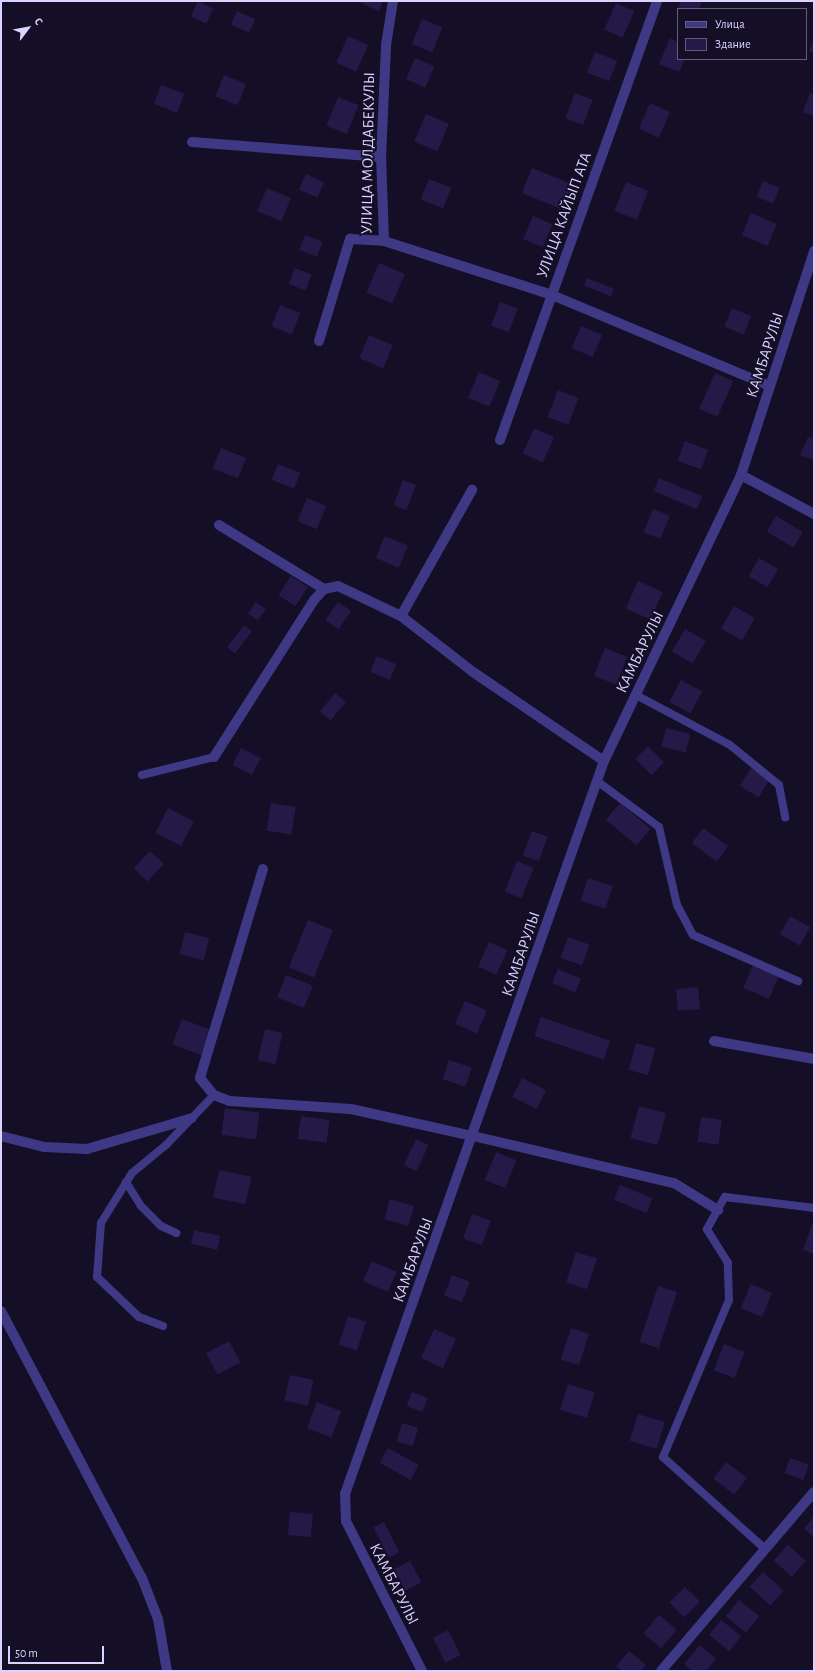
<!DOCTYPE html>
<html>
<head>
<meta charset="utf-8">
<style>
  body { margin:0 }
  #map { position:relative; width:815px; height:1672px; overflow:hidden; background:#140e26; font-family:"Alegreya Sans",sans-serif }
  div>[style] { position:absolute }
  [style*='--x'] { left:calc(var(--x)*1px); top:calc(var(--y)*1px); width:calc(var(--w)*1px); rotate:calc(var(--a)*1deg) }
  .building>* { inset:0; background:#251a47; transform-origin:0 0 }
  .service>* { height:8px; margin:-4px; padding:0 4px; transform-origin:4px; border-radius:4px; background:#3f3985 }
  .minor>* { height:10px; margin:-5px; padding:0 5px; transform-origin:5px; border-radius:5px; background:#3f3985 }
  .tertiary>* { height:10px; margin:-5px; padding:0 5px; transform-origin:5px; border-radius:5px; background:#3f3985 }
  span { translate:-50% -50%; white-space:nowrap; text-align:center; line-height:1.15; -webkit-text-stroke:3.5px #140e26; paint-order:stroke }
  .street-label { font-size:16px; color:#dad3ff }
  .frame { position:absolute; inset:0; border:2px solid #dad3ff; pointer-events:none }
  .legend { position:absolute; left:677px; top:8px; width:130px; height:52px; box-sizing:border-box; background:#140e26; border:1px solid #635d7d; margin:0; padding:5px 7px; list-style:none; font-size:12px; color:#dad3ff }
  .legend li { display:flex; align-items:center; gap:8px; height:20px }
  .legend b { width:20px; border:1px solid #635d7d }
  .north { position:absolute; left:8px; top:8px; width:40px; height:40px; -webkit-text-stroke:3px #140e26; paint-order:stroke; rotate:58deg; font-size:11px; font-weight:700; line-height:16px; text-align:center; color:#dad3ff }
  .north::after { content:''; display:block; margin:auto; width:14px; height:18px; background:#dad3ff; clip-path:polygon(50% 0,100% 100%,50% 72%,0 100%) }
  .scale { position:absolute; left:8px; top:1646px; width:96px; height:18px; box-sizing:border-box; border:2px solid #dad3ff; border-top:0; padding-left:5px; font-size:12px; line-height:14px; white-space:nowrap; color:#dad3ff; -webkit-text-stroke:3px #140e26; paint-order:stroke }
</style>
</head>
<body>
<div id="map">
  <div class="building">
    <i style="left:198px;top:1px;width:17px;height:17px;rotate:25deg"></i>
    <i style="clip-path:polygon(356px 1px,383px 1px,379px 11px)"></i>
    <i style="clip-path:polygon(681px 1px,702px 1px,699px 9px,678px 9px)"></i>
    <i style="left:616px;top:3px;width:20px;height:29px;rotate:24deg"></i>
    <i style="left:237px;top:11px;width:20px;height:15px;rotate:24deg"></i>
    <i style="left:422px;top:19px;width:22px;height:27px;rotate:22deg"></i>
    <i style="left:348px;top:36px;width:22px;height:29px;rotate:24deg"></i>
    <i style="clip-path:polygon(670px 38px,678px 42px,678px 59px,685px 59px,679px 72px,659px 64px)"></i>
    <i style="clip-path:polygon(814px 39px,814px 53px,809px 51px)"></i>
    <i style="left:595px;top:52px;width:24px;height:22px;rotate:22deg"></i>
    <i style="left:415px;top:58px;width:21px;height:23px;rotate:23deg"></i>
    <i style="left:224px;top:75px;width:24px;height:23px;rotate:22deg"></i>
    <i style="left:161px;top:85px;width:25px;height:20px;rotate:21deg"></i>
    <i style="left:575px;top:93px;width:19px;height:27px;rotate:21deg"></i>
    <i style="clip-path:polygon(810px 93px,814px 95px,814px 116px,803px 112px)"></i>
    <i style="left:338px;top:97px;width:22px;height:31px;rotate:22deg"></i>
    <i style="left:650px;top:103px;width:22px;height:28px;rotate:24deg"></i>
    <i style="left:426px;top:114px;width:25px;height:30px;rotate:23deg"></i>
    <i style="left:532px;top:168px;width:46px;height:27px;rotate:22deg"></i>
    <i style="left:306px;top:174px;width:20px;height:17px;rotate:24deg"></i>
    <i style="left:429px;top:179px;width:24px;height:22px;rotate:22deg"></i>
    <i style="left:763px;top:181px;width:18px;height:17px;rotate:22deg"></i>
    <i style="left:626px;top:182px;width:24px;height:31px;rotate:22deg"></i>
    <i style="left:267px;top:188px;width:26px;height:25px;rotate:23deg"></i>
    <i style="left:751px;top:213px;width:28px;height:24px;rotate:23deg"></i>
    <i style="left:533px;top:216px;width:21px;height:25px;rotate:23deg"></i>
    <i style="left:305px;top:235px;width:19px;height:16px;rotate:21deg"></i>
    <i style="left:379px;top:263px;width:28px;height:32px;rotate:23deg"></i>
    <i style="left:295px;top:268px;width:18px;height:17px;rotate:22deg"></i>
    <i style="left:587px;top:278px;width:29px;height:8px;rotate:22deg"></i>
    <i style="left:500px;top:302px;width:19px;height:25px;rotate:21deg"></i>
    <i style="left:280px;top:305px;width:22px;height:23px;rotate:22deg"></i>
    <i style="left:732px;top:308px;width:21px;height:20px;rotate:23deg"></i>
    <i style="left:581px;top:326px;width:23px;height:24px;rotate:23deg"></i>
    <i style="left:369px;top:335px;width:26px;height:25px;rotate:23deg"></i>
    <i style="left:479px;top:372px;width:23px;height:28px;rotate:23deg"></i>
    <i style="left:715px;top:373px;width:20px;height:39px;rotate:24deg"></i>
    <i style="left:558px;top:390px;width:22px;height:29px;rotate:21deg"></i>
    <i style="left:534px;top:428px;width:22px;height:28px;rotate:24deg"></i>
    <i style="clip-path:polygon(808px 437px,814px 439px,814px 460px,800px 455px)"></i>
    <i style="left:685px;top:441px;width:25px;height:21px;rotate:21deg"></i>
    <i style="left:221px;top:448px;width:27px;height:22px;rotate:22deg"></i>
    <i style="left:278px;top:464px;width:24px;height:17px;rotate:22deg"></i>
    <i style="left:659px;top:478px;width:47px;height:14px;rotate:23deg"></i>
    <i style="left:403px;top:480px;width:14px;height:27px;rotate:21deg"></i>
    <i style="left:307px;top:498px;width:21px;height:25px;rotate:23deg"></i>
    <i style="left:653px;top:509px;width:18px;height:25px;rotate:22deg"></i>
    <i style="left:776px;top:516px;width:31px;height:18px;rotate:31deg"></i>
    <i style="left:385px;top:536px;width:25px;height:24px;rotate:23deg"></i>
    <i style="left:759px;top:558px;width:22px;height:21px;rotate:30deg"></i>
    <i style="left:291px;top:576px;width:20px;height:23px;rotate:33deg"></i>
    <i style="left:638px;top:581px;width:27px;height:30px;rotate:24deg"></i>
    <i style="left:256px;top:602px;width:12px;height:14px;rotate:35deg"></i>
    <i style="left:338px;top:602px;width:16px;height:22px;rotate:35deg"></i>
    <i style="left:734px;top:606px;width:24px;height:26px;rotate:30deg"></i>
    <i style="left:244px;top:625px;width:10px;height:28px;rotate:37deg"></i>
    <i style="left:685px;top:629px;width:24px;height:26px;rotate:30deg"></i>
    <i style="left:605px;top:648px;width:24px;height:30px;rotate:22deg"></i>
    <i style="left:377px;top:656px;width:21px;height:17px;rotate:23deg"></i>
    <i style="left:681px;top:680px;width:24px;height:25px;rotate:28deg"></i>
    <i style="left:335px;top:693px;width:14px;height:24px;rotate:39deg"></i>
    <i style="left:666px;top:728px;width:25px;height:19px;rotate:14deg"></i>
    <i style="left:648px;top:746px;width:23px;height:18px;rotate:45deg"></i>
    <i style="left:241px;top:748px;width:22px;height:19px;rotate:27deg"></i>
    <i style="left:751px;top:768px;width:22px;height:21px;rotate:32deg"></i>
    <i style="left:271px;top:803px;width:25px;height:28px;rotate:9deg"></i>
    <i style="left:620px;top:803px;width:40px;height:22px;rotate:40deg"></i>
    <i style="left:168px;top:808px;width:29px;height:28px;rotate:27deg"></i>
    <i style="left:703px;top:828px;width:31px;height:19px;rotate:36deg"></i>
    <i style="left:532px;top:831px;width:17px;height:26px;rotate:21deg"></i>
    <i style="left:150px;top:851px;width:19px;height:24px;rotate:43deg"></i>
    <i style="left:517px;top:861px;width:18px;height:33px;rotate:22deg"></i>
    <i style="left:588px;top:878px;width:26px;height:24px;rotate:18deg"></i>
    <i style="left:790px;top:916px;width:23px;height:21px;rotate:29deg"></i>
    <i style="left:308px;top:920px;width:27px;height:51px;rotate:22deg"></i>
    <i style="left:185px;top:932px;width:25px;height:23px;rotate:14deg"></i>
    <i style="left:568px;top:937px;width:23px;height:22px;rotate:20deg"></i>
    <i style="left:489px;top:942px;width:20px;height:27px;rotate:24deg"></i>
    <i style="left:753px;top:965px;width:28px;height:25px;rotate:23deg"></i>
    <i style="left:558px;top:969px;width:25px;height:15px;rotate:23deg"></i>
    <i style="left:286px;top:975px;width:29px;height:24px;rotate:22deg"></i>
    <i style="left:698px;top:987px;width:22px;height:22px;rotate:85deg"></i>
    <i style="left:465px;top:1001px;width:24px;height:25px;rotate:24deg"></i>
    <i style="left:541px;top:1017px;width:73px;height:20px;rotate:19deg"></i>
    <i style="left:182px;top:1019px;width:31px;height:27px;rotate:21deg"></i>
    <i style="left:265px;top:1029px;width:18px;height:32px;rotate:13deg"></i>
    <i style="left:636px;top:1043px;width:20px;height:28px;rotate:15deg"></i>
    <i style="left:449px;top:1060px;width:24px;height:20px;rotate:19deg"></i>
    <i style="left:522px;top:1078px;width:27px;height:21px;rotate:27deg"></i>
    <i style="left:639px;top:1106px;width:28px;height:33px;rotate:15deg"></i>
    <i style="left:225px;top:1108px;width:35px;height:27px;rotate:8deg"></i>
    <i style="left:301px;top:1116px;width:29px;height:23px;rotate:8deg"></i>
    <i style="left:701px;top:1117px;width:21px;height:25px;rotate:8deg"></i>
    <i style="left:416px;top:1139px;width:14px;height:29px;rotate:25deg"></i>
    <i style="left:496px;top:1152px;width:22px;height:30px;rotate:22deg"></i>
    <i style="left:219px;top:1170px;width:33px;height:28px;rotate:12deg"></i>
    <i style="left:620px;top:1185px;width:35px;height:16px;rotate:22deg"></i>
    <i style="left:390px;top:1199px;width:25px;height:21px;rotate:16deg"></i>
    <i style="left:472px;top:1214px;width:20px;height:26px;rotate:20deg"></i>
    <i style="clip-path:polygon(812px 1224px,814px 1224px,814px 1254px,803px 1250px)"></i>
    <i style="left:194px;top:1230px;width:27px;height:14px;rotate:13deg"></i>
    <i style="left:576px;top:1252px;width:22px;height:32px;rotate:18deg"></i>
    <i style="left:372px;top:1261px;width:27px;height:22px;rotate:24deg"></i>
    <i style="left:452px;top:1275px;width:19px;height:22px;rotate:21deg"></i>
    <i style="left:751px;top:1284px;width:23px;height:26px;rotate:23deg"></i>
    <i style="left:658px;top:1286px;width:20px;height:59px;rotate:18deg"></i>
    <i style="left:348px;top:1316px;width:19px;height:30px;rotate:18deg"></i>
    <i style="left:571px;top:1328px;width:19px;height:33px;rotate:18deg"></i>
    <i style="left:434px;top:1329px;width:24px;height:32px;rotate:24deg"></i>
    <i style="left:229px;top:1341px;width:24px;height:26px;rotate:62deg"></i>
    <i style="left:724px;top:1344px;width:22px;height:28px;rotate:21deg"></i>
    <i style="left:290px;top:1375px;width:24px;height:26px;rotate:12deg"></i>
    <i style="left:568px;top:1384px;width:28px;height:27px;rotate:17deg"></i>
    <i style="left:412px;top:1392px;width:17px;height:15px;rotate:21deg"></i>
    <i style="left:317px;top:1402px;width:26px;height:28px;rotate:21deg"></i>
    <i style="left:638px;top:1414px;width:28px;height:28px;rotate:17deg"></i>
    <i style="left:402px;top:1423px;width:17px;height:19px;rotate:17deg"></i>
    <i style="left:388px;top:1448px;width:35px;height:17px;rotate:29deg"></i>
    <i style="left:790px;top:1458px;width:20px;height:16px;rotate:20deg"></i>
    <i style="left:726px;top:1462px;width:26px;height:21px;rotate:37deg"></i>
    <i style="left:290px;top:1512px;width:23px;height:23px;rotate:5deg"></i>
    <i style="clip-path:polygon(814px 1516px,814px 1537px,804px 1529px)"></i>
    <i style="left:384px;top:1522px;width:34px;height:12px;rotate:63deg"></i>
    <i style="left:788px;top:1545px;width:24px;height:21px;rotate:42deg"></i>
    <i style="left:410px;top:1561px;width:24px;height:18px;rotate:62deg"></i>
    <i style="left:763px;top:1572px;width:28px;height:20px;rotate:42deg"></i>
    <i style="left:685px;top:1587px;width:21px;height:22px;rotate:45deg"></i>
    <i style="left:739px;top:1600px;width:26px;height:21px;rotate:39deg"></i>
    <i style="left:659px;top:1615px;width:23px;height:24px;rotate:40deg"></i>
    <i style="left:721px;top:1620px;width:26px;height:19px;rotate:39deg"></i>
    <i style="left:448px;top:1630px;width:28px;height:17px;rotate:63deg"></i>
    <i style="clip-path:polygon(700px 1645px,716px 1659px,706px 1671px,692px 1671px,684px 1664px)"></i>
    <i style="clip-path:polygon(629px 1651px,646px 1665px,640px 1671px,622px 1671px,616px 1666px)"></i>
  </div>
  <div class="service">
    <i style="--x:636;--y:695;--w:106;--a:28"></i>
    <i style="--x:730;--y:745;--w:63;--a:39.2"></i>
    <i style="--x:779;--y:785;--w:33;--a:79"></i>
    <i style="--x:142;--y:775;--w:74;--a:-14"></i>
    <i style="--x:597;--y:781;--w:77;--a:36.6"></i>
    <i style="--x:659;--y:827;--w:80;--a:77"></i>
    <i style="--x:677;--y:905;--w:34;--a:62"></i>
    <i style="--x:693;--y:935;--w:115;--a:23.7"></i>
    <i style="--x:126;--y:1182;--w:28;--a:58"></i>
    <i style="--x:141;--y:1206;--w:28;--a:45"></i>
    <i style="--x:161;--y:1226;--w:17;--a:25"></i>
    <i style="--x:163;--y:1326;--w:26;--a:-159"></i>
    <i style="--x:139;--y:1317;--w:58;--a:-136.4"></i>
    <i style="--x:97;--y:1277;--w:54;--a:-85.8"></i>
    <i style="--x:101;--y:1223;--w:59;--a:-58.2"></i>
    <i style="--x:132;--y:1173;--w:44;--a:-39.5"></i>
    <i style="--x:166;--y:1145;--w:69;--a:-46.2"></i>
    <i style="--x:764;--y:1548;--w:136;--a:-138"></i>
    <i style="--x:663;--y:1457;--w:170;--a:-67.2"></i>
    <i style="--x:729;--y:1300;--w:37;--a:-92"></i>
    <i style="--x:728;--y:1263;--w:40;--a:-122"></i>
    <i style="--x:707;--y:1229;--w:37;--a:-61"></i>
    <i style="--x:725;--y:1197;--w:90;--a:7"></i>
  </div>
  <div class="minor">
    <i style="--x:192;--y:142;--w:190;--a:4.5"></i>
    <i style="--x:384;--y:241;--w:176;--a:17.8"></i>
    <i style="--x:552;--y:295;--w:236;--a:22.7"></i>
    <i style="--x:319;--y:341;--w:107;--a:-73.1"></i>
    <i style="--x:350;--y:239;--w:34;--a:3"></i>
    <i style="--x:384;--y:241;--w:84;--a:-92"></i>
    <i style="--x:381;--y:157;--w:112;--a:-87.4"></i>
    <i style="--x:386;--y:45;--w:45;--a:-81"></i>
    <i style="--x:500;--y:440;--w:466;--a:-70.3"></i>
    <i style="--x:741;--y:475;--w:83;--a:28.1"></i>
    <i style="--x:219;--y:525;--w:123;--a:31.4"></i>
    <i style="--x:401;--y:616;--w:145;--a:-60.6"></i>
    <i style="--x:214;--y:757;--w:186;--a:-57.5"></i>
    <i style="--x:314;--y:600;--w:15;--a:-48"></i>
    <i style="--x:324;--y:589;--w:14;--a:-12"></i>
    <i style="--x:338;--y:586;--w:70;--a:25.5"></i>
    <i style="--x:401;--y:616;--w:91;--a:37.9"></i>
    <i style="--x:473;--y:672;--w:158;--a:34.2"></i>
    <i style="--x:263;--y:869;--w:218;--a:106.8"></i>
    <i style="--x:200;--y:1078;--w:22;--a:51"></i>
    <i style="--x:214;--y:1095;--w:17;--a:21"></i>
    <i style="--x:230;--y:1101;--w:121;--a:3.8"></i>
    <i style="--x:351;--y:1109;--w:125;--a:12.5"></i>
    <i style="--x:473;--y:1136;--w:206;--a:13.2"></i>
    <i style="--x:674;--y:1183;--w:52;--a:31.5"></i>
    <i style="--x:714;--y:1041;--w:102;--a:10.2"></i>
    <i style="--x:1;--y:1136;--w:44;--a:14.3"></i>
    <i style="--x:44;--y:1147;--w:43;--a:2.7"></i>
    <i style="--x:87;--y:1149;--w:109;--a:-16.4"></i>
    <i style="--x:1;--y:1311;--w:302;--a:62.2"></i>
    <i style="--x:142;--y:1578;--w:44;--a:68.7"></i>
    <i style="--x:158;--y:1619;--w:53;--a:80.2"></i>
    <i style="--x:661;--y:1671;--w:235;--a:-49.5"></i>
  </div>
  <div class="tertiary">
    <i style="--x:422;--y:1671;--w:168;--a:-116.9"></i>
    <i style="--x:346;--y:1521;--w:27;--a:-92"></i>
    <i style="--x:345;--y:1494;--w:777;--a:-70.54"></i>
    <i style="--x:604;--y:761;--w:317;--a:-64.4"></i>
    <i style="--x:741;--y:475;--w:236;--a:-71.9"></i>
  </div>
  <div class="street-label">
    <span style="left:368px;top:153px;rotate:-89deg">УЛИЦА МОЛДАБЕКУЛЫ</span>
    <span style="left:564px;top:215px;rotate:-70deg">УЛИЦА КАЙЫП АТА</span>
    <span style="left:765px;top:355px;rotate:-72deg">КАМБАРУЛЫ</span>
    <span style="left:640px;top:652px;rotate:-64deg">КАМБАРУЛЫ</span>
    <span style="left:521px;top:954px;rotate:-71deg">КАМБАРУЛЫ</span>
    <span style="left:413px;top:1260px;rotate:-70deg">КАМБАРУЛЫ</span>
    <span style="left:394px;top:1584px;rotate:63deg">КАМБАРУЛЫ</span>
  </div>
  <div class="frame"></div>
  <ul class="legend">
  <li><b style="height:5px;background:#3f3985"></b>Улица</li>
  <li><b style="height:11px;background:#251a47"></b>Здание</li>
  </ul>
  <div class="north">С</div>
  <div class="scale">50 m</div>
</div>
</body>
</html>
